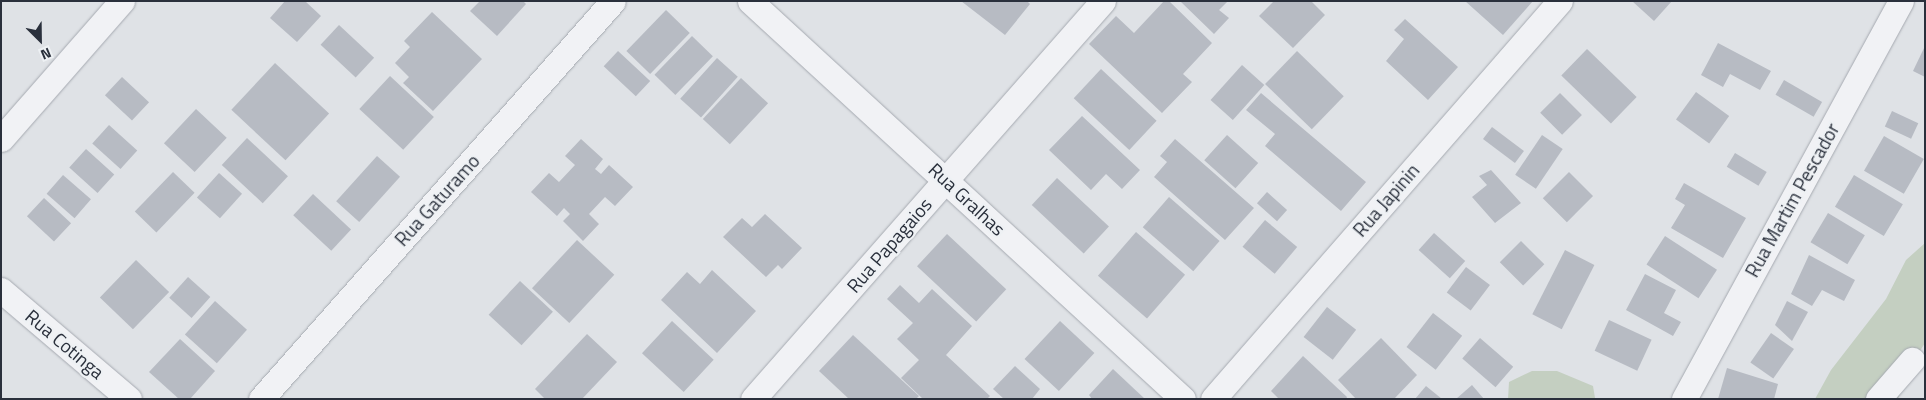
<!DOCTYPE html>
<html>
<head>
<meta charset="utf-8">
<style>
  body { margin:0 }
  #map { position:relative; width:1926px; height:400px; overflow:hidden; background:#dfe2e6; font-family:"Titillium Web",sans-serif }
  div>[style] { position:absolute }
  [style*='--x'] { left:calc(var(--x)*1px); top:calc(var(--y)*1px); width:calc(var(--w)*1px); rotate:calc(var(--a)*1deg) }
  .green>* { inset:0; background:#c4cfc1 }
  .building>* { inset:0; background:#b7bbc3; transform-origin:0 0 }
  .roads { filter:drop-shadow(0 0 1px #a5a9b0) drop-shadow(0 0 1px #a5a9b0) }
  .street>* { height:25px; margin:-12.5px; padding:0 12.5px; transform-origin:12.5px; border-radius:12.5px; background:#f1f2f5 }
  span { translate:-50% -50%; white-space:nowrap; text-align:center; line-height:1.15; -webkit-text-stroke:4.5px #eef1f4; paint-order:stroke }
  .street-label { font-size:19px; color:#2a303c }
  .frame { position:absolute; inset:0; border:2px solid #2a303c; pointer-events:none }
  .north { position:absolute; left:15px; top:15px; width:50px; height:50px; -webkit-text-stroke:4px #eef1f4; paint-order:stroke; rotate:157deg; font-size:14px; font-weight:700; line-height:20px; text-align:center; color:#2a303c }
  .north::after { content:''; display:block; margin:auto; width:18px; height:22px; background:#2a303c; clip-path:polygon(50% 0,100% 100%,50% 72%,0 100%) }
</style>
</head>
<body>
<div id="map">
  <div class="green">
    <i style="clip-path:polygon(1925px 243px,1925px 343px,1909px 368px,1898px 399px,1815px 399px,1831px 370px,1886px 299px,1906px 260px)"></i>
    <i style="clip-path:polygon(1532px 371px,1557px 371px,1593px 386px,1595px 398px,1508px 399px,1509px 382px)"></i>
  </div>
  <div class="building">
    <i style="clip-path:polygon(285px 1px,305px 1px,321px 16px,297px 42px,270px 18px)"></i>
    <i style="clip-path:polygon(480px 1px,523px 1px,526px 4px,497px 36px,470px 11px)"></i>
    <i style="clip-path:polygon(961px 1px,1027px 1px,1030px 4px,1005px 35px)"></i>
    <i style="clip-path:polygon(1164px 1px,1169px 1px,1212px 43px,1183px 74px,1192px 82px,1162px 113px,1089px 44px,1116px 16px,1134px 33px)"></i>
    <i style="clip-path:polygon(1180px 1px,1228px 1px,1219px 10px,1229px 18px,1214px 34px)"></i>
    <i style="clip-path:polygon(1274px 1px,1311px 1px,1325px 15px,1293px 48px,1259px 16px)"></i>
    <i style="clip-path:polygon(1465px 1px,1533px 1px,1503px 35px)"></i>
    <i style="clip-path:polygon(1632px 1px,1672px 1px,1654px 21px)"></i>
    <i style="left:666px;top:10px;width:33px;height:57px;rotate:44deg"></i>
    <i style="clip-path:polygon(432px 12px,482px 59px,433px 111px,403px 83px,409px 77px,395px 63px,410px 47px,404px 41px)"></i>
    <i style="clip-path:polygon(1405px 19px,1458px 67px,1428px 100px,1386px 61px,1404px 39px,1394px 30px)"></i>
    <i style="left:339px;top:25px;width:48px;height:27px;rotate:43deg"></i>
    <i style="left:692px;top:36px;width:29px;height:54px;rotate:44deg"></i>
    <i style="clip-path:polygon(1718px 43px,1771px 71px,1760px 90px,1730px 74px,1723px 87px,1701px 75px)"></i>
    <i style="clip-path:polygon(1925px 46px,1925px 77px,1913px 71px)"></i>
    <i style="left:1587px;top:49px;width:69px;height:37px;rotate:44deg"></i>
    <i style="left:618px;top:51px;width:44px;height:21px;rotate:43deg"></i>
    <i style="left:1297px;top:51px;width:65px;height:46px;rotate:44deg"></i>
    <i style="left:717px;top:58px;width:28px;height:55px;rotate:42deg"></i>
    <i style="left:275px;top:63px;width:74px;height:64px;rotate:43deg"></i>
    <i style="left:1242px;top:65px;width:30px;height:47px;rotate:42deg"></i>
    <i style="left:1101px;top:69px;width:76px;height:40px;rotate:43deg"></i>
    <i style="left:390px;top:76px;width:60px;height:45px;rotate:43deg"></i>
    <i style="left:122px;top:77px;width:37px;height:25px;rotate:43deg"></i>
    <i style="left:741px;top:78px;width:37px;height:56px;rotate:43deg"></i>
    <i style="left:1784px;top:80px;width:44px;height:17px;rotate:30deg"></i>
    <i style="left:1696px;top:92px;width:41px;height:34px;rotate:36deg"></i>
    <i style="clip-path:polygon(1261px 93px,1366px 182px,1341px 211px,1265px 146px,1275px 134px,1246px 110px)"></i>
    <i style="left:1560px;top:93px;width:31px;height:28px;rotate:45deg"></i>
    <i style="left:196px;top:109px;width:42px;height:47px;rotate:43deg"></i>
    <i style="left:1892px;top:111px;width:29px;height:17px;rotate:25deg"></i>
    <i style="clip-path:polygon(1082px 116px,1140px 170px,1122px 189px,1106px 174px,1091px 190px,1049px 150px)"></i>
    <i style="left:109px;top:125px;width:38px;height:25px;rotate:42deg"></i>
    <i style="left:1492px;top:127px;width:40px;height:15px;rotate:37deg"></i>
    <i style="left:1227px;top:135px;width:42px;height:34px;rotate:42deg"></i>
    <i style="left:1542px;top:135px;width:25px;height:48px;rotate:34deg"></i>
    <i style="left:1884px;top:136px;width:46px;height:40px;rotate:30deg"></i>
    <i style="left:247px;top:138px;width:56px;height:37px;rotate:43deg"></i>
    <i style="clip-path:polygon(581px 139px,603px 159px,595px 169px,601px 174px,609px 165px,633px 187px,615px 206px,605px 197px,589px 214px,599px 224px,583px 241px,563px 221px,570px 214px,564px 208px,557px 216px,531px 192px,549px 173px,559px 182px,575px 165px,565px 156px)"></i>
    <i style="clip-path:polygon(1175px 139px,1254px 208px,1225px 240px,1154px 177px,1167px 162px,1160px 156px)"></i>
    <i style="left:86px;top:149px;width:38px;height:25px;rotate:42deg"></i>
    <i style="left:1735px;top:153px;width:37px;height:16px;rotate:31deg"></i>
    <i style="left:377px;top:156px;width:31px;height:61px;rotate:42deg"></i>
    <i style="clip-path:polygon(1491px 170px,1521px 203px,1495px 223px,1472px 197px,1487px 185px,1479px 176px)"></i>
    <i style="left:173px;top:172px;width:30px;height:55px;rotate:44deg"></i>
    <i style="left:1569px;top:172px;width:34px;height:37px;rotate:45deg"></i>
    <i style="left:219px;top:173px;width:31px;height:33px;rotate:42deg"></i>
    <i style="left:63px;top:175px;width:37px;height:25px;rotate:41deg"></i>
    <i style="left:1854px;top:175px;width:57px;height:37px;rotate:31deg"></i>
    <i style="left:1057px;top:178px;width:71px;height:37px;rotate:43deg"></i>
    <i style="clip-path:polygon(1684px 183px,1746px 218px,1723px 258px,1671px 228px,1685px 205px,1675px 199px)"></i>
    <i style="left:1267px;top:192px;width:27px;height:15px;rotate:42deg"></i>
    <i style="left:313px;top:194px;width:52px;height:29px;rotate:43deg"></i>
    <i style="left:1169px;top:197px;width:67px;height:40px;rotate:41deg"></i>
    <i style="left:44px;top:198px;width:37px;height:25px;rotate:43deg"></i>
    <i style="left:1828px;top:213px;width:43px;height:34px;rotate:31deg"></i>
    <i style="clip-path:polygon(765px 214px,802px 248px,782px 269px,778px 265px,766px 277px,723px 237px,742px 218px,752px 227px)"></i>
    <i style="left:1265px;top:220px;width:42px;height:35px;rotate:40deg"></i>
    <i style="left:1136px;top:232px;width:65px;height:58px;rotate:41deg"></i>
    <i style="left:1434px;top:233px;width:42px;height:23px;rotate:42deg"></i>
    <i style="left:947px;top:234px;width:81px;height:44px;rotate:43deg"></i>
    <i style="left:1665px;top:236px;width:62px;height:34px;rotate:33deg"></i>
    <i style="left:577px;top:240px;width:51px;height:66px;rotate:43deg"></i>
    <i style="left:1521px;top:241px;width:33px;height:30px;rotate:45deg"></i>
    <i style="left:1565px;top:250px;width:33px;height:72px;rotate:27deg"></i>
    <i style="clip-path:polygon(1809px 255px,1855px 280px,1844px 301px,1822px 290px,1812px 306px,1791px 294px)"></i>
    <i style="left:136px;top:260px;width:46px;height:52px;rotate:44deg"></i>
    <i style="left:1466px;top:267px;width:30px;height:32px;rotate:37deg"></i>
    <i style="clip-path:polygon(712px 270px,756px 311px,717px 353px,661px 300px,687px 272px,700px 284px)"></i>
    <i style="clip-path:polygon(1645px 274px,1676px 290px,1664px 313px,1681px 322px,1673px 336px,1626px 310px)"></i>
    <i style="left:188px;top:277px;width:30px;height:28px;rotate:42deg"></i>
    <i style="left:520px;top:281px;width:45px;height:46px;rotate:43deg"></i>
    <i style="clip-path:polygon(900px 285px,919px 303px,932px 289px,972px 326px,946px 355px,990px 396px,987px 399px,923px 399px,901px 378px,919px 360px,897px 339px,913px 323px,887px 299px)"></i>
    <i style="left:215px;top:301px;width:43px;height:45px;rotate:42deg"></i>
    <i style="clip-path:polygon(1787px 301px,1808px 312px,1792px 341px,1775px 325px)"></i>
    <i style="left:1327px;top:307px;width:37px;height:38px;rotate:38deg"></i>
    <i style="left:1433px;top:313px;width:37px;height:43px;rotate:38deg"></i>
    <i style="left:1609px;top:320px;width:47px;height:34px;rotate:25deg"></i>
    <i style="left:672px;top:321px;width:57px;height:44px;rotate:43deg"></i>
    <i style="left:1060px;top:321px;width:47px;height:52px;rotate:43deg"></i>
    <i style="left:1771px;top:333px;width:28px;height:36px;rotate:35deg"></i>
    <i style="clip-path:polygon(587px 334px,617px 362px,582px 399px,545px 399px,535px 389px)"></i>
    <i style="clip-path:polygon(853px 335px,919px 396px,916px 399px,849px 399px,819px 371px)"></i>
    <i style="clip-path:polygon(1381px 338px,1417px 375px,1394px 399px,1356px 399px,1338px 380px)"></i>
    <i style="left:1480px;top:338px;width:44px;height:27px;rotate:41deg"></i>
    <i style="clip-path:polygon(180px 339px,215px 371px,190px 399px,179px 399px,149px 372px)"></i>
    <i style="clip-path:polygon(1303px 356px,1347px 397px,1346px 399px,1279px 399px,1271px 391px)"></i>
    <i style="clip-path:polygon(1015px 366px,1040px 389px,1032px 399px,1004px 399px,993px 389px)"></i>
    <i style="clip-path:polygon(1727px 368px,1778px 384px,1774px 399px,1718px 399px)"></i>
    <i style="clip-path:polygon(1113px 369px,1145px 399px,1092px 399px,1089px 395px)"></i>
    <i style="clip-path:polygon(1472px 385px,1484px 399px,1456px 399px)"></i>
    <i style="clip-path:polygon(1426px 386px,1442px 399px,1415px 399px)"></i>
  </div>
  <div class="roads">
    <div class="street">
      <i style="--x:750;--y:1;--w:588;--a:42.59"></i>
      <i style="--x:1;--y:139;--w:184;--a:-48.8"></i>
      <i style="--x:1;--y:290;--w:168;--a:40.4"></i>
      <i style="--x:261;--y:399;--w:531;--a:-48.51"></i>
      <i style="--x:753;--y:399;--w:530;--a:-48.67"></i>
      <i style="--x:1213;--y:399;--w:528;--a:-48.92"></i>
      <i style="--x:1684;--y:399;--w:453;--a:-61.4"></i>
      <i style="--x:1878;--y:399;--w:52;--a:-48.9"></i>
    </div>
  </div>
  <div class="street-label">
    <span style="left:967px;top:199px;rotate:43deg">Rua Gralhas</span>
    <span style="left:437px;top:200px;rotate:-48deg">Rua Gaturamo</span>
    <span style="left:1386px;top:200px;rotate:-49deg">Rua Japinin</span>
    <span style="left:1792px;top:200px;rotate:-61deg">Rua Martim Pescador</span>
    <span style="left:889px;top:245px;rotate:-49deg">Rua Papagaios</span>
    <span style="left:65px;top:344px;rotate:40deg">Rua Cotinga</span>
  </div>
  <div class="frame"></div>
  <div class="north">N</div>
</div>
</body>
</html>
